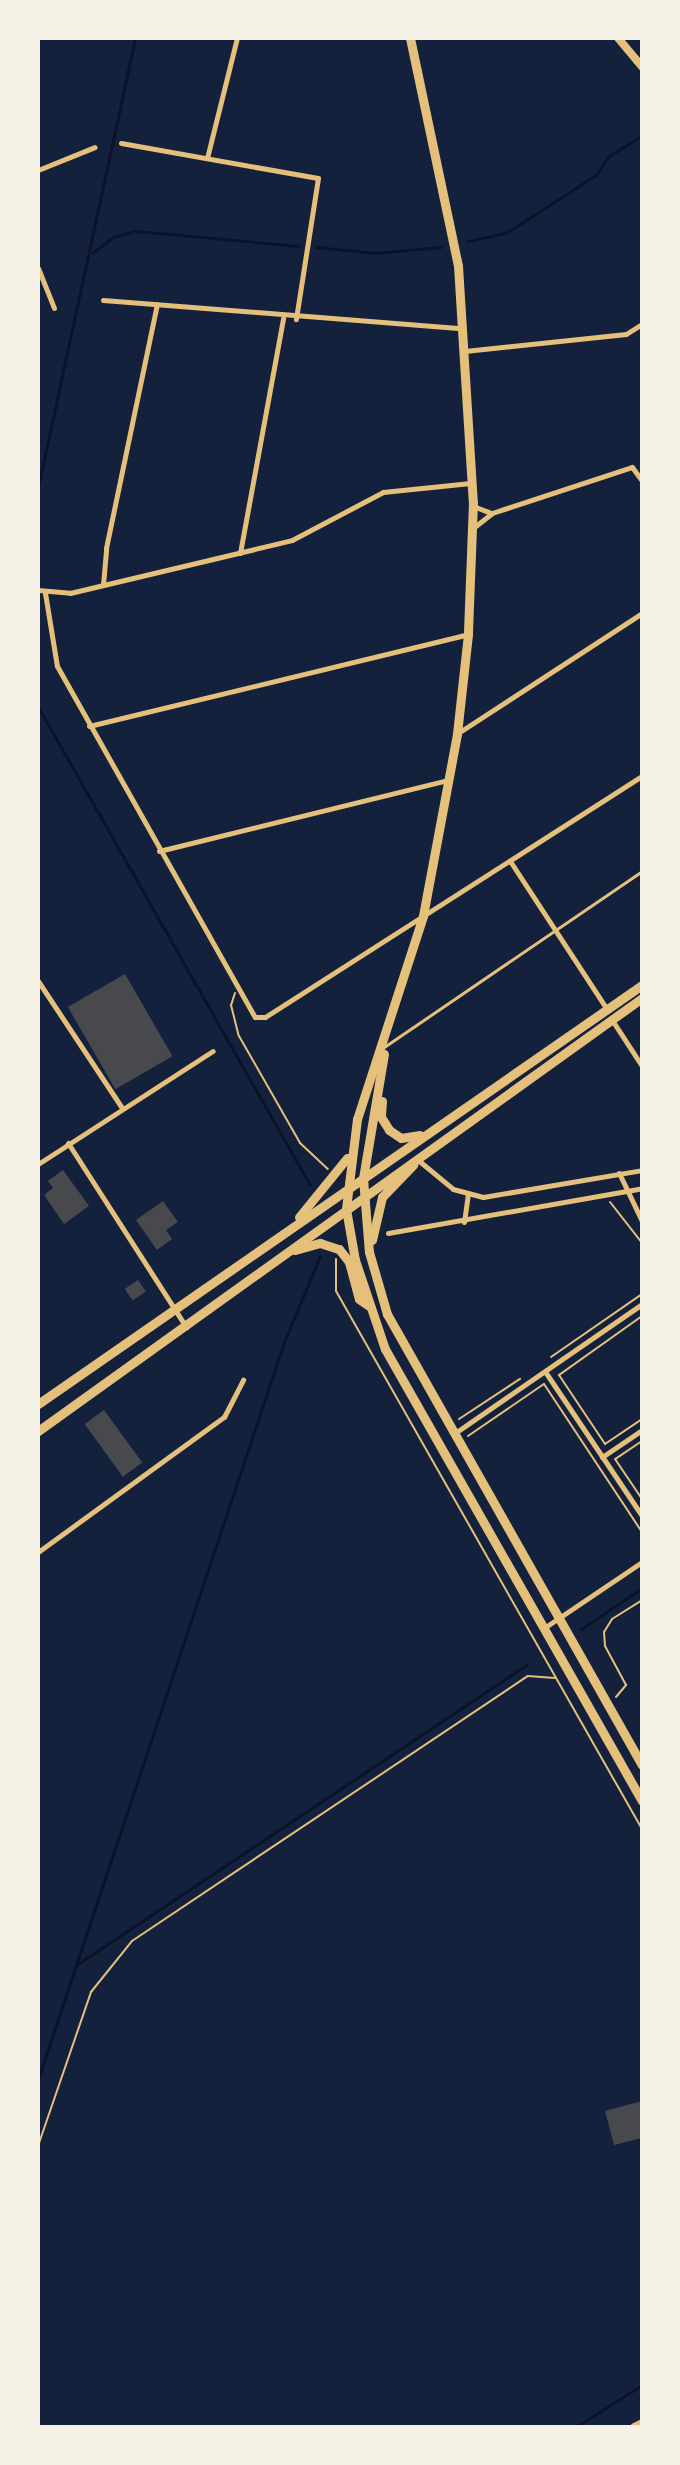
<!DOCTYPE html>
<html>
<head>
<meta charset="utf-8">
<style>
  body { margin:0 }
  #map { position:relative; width:680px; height:2465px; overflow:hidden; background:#14213d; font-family:Jost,sans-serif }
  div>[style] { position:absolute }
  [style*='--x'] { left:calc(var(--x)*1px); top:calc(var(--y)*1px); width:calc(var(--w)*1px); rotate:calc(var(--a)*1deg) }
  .stream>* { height:3px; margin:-1.5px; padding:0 1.5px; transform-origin:1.5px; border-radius:1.5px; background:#0b132b }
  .building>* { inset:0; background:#48494c; transform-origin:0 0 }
  .path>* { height:2px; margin:-1px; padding:0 1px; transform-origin:1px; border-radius:1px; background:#e5c07b }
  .service>* { height:3px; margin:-1.5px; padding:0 1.5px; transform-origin:1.5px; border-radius:1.5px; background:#e5c07b }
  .minor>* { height:5px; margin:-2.5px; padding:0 2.5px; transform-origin:2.5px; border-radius:2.5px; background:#e5c07b }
  .secondary>* { height:8px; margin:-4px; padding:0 4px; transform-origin:4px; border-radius:4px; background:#e5c07b }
  .primary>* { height:9px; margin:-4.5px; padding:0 4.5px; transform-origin:4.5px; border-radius:4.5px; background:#e5c07b }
  .trunk>* { height:9px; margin:-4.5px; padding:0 4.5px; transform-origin:4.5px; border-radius:4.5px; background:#e5c07b }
  span { translate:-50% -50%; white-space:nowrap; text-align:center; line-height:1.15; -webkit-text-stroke:8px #f6f1e7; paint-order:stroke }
  .frame { position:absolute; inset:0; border:40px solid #f6f1e7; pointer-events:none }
</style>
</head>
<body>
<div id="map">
  <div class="stream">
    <i style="--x:468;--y:241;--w:39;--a:-12"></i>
    <i style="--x:506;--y:233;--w:107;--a:-32.8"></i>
    <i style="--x:596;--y:175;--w:23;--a:-56"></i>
    <i style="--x:609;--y:156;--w:39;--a:-32"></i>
    <i style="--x:316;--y:247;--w:59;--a:5.8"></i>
    <i style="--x:375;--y:253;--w:66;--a:-5.2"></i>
    <i style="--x:92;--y:253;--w:26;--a:-37"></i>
    <i style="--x:113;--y:237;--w:24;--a:-15"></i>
    <i style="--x:136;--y:231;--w:163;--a:5.3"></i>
    <i style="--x:38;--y:487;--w:459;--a:-77.8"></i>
    <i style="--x:38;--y:707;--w:550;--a:60.36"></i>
    <i style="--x:581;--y:1629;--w:73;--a:-33.9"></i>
    <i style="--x:76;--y:1965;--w:541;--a:-33.69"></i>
    <i style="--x:38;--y:2079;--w:777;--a:-71.54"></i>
    <i style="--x:284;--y:1342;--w:93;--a:-67.3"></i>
    <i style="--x:576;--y:2427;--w:78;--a:-32.5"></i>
  </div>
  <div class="building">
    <i style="left:125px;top:974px;width:95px;height:66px;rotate:60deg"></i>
    <i style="clip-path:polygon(63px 1170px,89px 1206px,64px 1224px,44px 1195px,53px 1188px,48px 1181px)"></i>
    <i style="clip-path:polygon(163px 1201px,178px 1222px,166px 1230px,172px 1239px,157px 1250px,136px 1220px)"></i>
    <i style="left:138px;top:1280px;width:14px;height:16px;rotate:56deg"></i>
    <i style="left:104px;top:1410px;width:65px;height:24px;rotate:54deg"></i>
    <i style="clip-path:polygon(642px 2101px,642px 2138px,614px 2145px,605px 2111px)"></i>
  </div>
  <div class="path">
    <i style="--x:235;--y:993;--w:13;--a:108"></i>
    <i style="--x:231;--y:1005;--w:32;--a:76"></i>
    <i style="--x:239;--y:1036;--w:123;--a:60.3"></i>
    <i style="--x:300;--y:1143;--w:38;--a:43"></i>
    <i style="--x:610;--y:1202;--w:52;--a:52"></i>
    <i style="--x:336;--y:1259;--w:32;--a:90"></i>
    <i style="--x:336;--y:1291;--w:619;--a:60.37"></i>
    <i style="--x:642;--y:1316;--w:102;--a:144.6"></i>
    <i style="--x:559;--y:1375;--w:83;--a:56.3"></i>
    <i style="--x:605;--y:1444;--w:45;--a:-34"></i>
    <i style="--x:551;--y:1357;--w:111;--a:-34.7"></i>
    <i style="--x:459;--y:1419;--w:73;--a:-33.3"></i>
    <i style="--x:468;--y:1436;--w:92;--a:-34.4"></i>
    <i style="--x:544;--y:1384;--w:178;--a:56.5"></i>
    <i style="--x:642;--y:1441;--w:32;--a:146"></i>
    <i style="--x:615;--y:1459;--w:48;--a:56"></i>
    <i style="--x:616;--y:1697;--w:16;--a:-50"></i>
    <i style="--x:626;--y:1685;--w:44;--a:-118.3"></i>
    <i style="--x:605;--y:1646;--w:14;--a:-94"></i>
    <i style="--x:604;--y:1632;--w:15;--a:-58"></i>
    <i style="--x:612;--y:1619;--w:36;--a:-32"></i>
    <i style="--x:38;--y:2146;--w:163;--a:-71"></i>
    <i style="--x:91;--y:1992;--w:65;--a:-51.2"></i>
    <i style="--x:132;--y:1941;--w:476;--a:-33.8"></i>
    <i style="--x:528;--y:1676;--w:27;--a:4"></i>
  </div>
  <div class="service">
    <i style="--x:384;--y:1047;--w:312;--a:-34.3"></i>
  </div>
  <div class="minor">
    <i style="--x:121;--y:143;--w:200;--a:10.1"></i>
    <i style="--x:318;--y:178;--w:143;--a:98.9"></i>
    <i style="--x:207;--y:158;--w:124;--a:-76"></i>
    <i style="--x:38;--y:170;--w:61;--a:-22"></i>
    <i style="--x:38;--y:268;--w:43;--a:68.2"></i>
    <i style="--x:103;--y:300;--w:359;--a:4.5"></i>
    <i style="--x:465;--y:351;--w:162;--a:-6"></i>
    <i style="--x:626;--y:334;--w:19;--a:-32"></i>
    <i style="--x:473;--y:506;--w:19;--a:21"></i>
    <i style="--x:473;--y:528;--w:24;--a:-38"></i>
    <i style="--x:492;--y:513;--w:147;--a:-18.2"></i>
    <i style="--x:632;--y:467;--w:17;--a:54"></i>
    <i style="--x:240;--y:553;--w:239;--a:-79.6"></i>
    <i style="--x:103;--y:585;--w:37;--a:-85"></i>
    <i style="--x:106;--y:548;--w:249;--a:-78.2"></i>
    <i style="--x:38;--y:590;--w:32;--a:5"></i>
    <i style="--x:70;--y:593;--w:228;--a:-13.4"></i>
    <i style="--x:292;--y:540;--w:103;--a:-27.8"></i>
    <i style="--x:383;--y:492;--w:88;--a:-5.8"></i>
    <i style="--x:45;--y:593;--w:74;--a:80.7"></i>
    <i style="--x:57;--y:666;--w:403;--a:60.6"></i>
    <i style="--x:255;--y:1017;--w:10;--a:0"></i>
    <i style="--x:265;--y:1017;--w:447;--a:-32.6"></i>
    <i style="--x:89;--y:726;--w:390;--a:-13.6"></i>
    <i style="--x:458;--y:733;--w:220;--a:-33.1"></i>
    <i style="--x:159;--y:851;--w:298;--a:-13.8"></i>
    <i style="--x:510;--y:861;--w:179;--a:56.8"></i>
    <i style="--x:38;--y:981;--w:152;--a:56.5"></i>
    <i style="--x:612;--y:1020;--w:55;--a:56.9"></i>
    <i style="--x:68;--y:1143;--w:219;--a:57.3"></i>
    <i style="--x:418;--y:1160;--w:45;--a:39.6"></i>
    <i style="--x:453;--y:1189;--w:31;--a:15"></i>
    <i style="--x:483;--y:1197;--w:161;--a:-9.6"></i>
    <i style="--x:38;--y:1164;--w:208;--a:-32.9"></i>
    <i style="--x:619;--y:1173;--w:53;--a:64.4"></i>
    <i style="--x:464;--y:1222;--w:28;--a:-82"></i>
    <i style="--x:388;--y:1233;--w:258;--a:-10"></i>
    <i style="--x:546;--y:1373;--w:172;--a:56.1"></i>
    <i style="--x:455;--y:1433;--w:227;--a:-34.6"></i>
    <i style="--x:602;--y:1457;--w:48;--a:-34"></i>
    <i style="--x:38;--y:1552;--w:230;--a:-36"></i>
    <i style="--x:224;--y:1417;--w:42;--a:-62.8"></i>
    <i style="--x:544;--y:1628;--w:118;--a:-34"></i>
  </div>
  <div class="secondary">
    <i style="--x:618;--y:38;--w:38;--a:50"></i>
  </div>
  <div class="primary">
    <i style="--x:410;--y:38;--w:233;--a:78.1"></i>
    <i style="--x:458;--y:266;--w:236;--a:86.4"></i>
    <i style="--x:473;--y:502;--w:132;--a:92.2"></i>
    <i style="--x:468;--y:634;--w:101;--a:96.3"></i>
    <i style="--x:457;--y:734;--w:185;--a:100.6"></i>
    <i style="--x:423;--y:916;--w:213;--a:108"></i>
    <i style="--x:357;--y:1119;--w:91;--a:97"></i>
    <i style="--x:346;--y:1209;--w:52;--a:80"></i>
    <i style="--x:355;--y:1260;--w:94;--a:71.4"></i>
    <i style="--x:385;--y:1349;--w:520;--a:60.38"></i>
    <i style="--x:384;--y:1054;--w:126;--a:99.6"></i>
    <i style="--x:363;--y:1178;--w:74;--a:85.4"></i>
    <i style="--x:369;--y:1252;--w:65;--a:73.8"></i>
    <i style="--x:387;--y:1314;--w:518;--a:60.52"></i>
    <i style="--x:382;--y:1101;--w:16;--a:94"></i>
    <i style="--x:381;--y:1117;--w:15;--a:58"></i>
    <i style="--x:389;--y:1130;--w:14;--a:34"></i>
    <i style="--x:401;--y:1138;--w:19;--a:-9"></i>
    <i style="--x:299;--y:1217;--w:76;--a:-50.9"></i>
    <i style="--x:372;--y:1240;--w:44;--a:-76.9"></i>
    <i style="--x:382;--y:1197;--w:45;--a:-45.9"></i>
    <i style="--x:295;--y:1250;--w:26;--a:-16"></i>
    <i style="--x:320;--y:1243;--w:20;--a:18"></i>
    <i style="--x:339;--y:1249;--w:16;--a:52"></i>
    <i style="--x:349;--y:1262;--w:38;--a:75"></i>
    <i style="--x:359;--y:1299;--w:12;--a:35"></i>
    <i style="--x:38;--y:1404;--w:735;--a:-34.75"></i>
    <i style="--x:38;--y:1431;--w:743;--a:-35.64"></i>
  </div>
  <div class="trunk">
    <i style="--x:634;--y:2427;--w:9;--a:-27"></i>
  </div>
  <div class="frame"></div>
</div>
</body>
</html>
